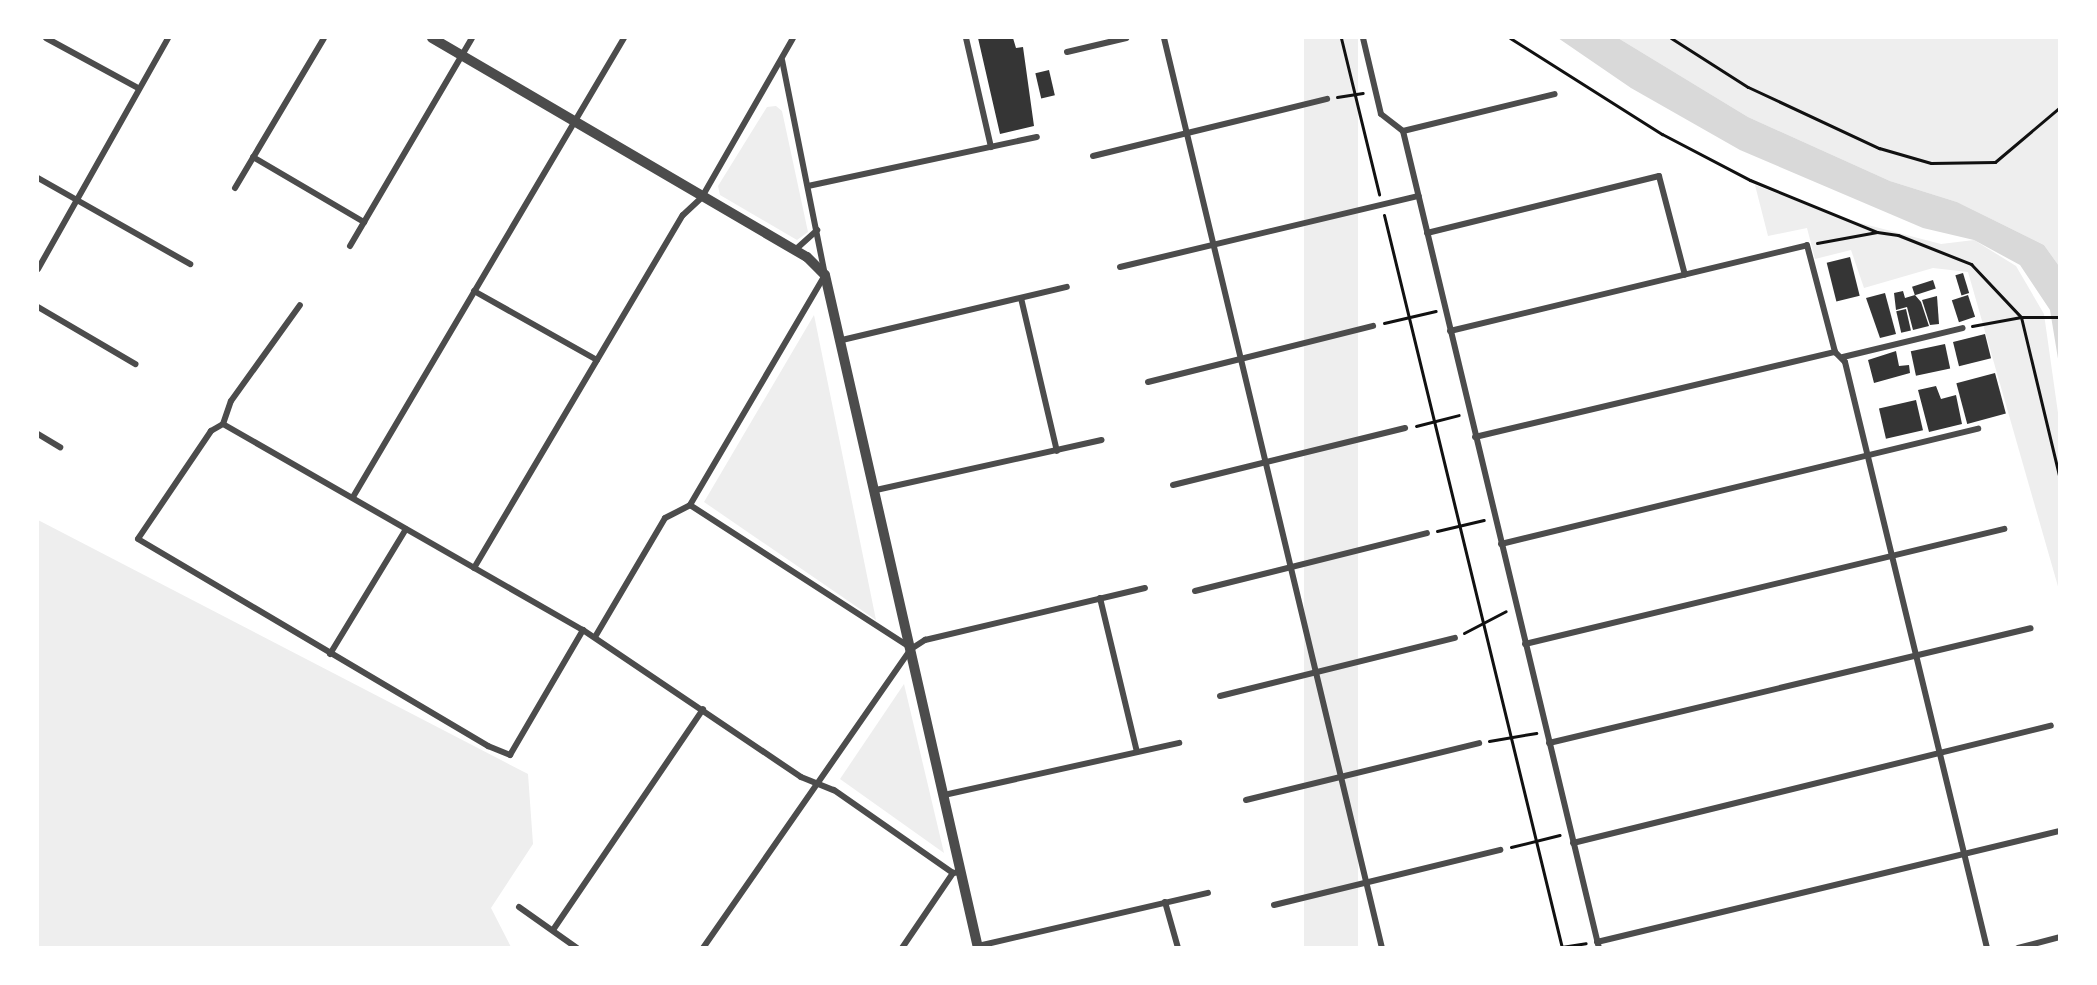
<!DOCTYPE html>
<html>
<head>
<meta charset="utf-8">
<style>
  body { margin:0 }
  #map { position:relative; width:2097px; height:985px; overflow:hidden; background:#fff; font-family:"DejaVu Sans",sans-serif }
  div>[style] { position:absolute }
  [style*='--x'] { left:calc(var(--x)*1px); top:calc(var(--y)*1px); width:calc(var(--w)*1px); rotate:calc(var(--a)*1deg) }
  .green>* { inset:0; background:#eee; transform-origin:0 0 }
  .water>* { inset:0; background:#d9d9d9 }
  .building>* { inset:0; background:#353535; transform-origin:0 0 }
  .path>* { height:3px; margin:-1.5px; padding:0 1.5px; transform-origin:1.5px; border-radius:1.5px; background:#111 }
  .minor>* { height:6px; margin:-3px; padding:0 3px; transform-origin:3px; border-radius:3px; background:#4c4c4c }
  .tertiary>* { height:10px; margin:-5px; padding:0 5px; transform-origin:5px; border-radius:5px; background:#4c4c4c }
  span { translate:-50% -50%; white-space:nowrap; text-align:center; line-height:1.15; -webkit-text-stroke:4.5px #fff; paint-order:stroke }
  .frame { position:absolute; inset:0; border:39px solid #fff; pointer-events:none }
</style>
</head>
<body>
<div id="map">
  <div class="green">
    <i style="left:1304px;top:38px;width:54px;height:936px"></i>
    <i style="clip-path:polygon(1618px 38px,2059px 38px,2059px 266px,2044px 245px,1957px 202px,1890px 181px,1748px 117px)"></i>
    <i style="clip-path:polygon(776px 106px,782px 111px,808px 232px,797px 240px,720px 195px,718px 186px,767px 107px)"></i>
    <i style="clip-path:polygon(1755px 185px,1841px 218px,1941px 244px,1974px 240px,2016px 266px,2044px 314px,2059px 420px,2059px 590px,1968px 272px,1933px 268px,1864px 288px,1851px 250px,1815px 259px,1807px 228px,1768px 236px)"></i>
    <i style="clip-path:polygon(814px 315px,876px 620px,704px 502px)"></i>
    <i style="clip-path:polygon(38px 520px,528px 774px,533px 844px,491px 908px,511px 947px,38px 947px)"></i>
    <i style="clip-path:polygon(904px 684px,944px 853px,840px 779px)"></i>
  </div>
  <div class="water">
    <i style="clip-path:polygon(1558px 38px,1618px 38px,1748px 117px,1890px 181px,1957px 202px,2044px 245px,2059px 266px,2059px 365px,2050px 310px,2020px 265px,1974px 240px,1923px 228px,1740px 150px,1631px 88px)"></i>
  </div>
  <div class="building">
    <i style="clip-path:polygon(978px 38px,1013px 38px,1016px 48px,1023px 47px,1034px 126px,1000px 134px)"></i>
    <i style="left:1049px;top:70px;width:26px;height:14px;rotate:77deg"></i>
    <i style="left:1850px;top:257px;width:40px;height:24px;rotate:76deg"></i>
    <i style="left:1963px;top:273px;width:21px;height:8px;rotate:73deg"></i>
    <i style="left:1933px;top:280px;width:9px;height:22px;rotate:72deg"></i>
    <i style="clip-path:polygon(1903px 291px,1905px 298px,1915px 295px,1921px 302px,1929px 326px,1913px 330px,1907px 307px,1896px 310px,1894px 293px)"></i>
    <i style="clip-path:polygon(1885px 293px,1896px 334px,1880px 338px,1866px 298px)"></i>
    <i style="left:1968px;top:295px;width:23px;height:17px;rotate:72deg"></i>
    <i style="clip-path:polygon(1937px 296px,1939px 324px,1930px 325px,1922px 300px)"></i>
    <i style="left:1906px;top:309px;width:22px;height:10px;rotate:77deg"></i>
    <i style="left:1985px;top:334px;width:25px;height:33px;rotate:76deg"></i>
    <i style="left:1945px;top:344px;width:25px;height:35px;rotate:78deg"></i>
    <i style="clip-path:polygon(1896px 351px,1899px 366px,1909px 365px,1910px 373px,1874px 383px,1868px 360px)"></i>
    <i style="left:1995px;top:373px;width:42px;height:40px;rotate:75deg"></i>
    <i style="clip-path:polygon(1936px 386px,1941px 399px,1956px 395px,1962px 424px,1929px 432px,1918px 390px)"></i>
    <i style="left:1916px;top:400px;width:31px;height:38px;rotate:77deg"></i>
  </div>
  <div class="path">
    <i style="--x:1341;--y:38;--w:161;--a:76.3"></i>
    <i style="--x:1510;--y:38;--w:180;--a:32.3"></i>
    <i style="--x:1662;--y:134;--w:99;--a:27.6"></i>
    <i style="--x:1750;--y:180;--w:137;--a:22.3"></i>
    <i style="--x:1671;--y:38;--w:91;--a:32.5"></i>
    <i style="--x:1748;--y:87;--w:145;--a:25"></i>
    <i style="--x:1879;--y:148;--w:54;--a:16.1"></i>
    <i style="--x:1931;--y:163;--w:64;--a:-0.9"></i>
    <i style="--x:1995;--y:162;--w:85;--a:-40.2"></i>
    <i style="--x:1337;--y:97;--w:26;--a:-9"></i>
    <i style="--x:1384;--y:215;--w:754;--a:76.35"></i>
    <i style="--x:1817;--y:243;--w:61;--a:-10.4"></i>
    <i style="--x:1877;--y:232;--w:21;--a:8"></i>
    <i style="--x:1898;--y:235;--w:79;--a:21.7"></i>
    <i style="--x:1971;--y:264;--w:73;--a:46.7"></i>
    <i style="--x:2021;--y:317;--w:39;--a:0"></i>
    <i style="--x:1384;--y:323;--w:53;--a:-13"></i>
    <i style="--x:1972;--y:326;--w:50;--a:-10.4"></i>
    <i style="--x:2021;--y:317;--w:168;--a:76.5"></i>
    <i style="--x:1416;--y:426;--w:44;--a:-14.3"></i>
    <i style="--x:1437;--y:531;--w:48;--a:-13.2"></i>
    <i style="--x:1464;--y:633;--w:47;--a:-27.6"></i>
    <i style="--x:1489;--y:741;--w:48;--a:-9.7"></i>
    <i style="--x:1511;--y:847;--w:50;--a:-13.8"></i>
    <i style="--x:1555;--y:948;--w:31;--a:-9"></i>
  </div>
  <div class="minor">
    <i style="--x:46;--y:38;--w:105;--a:28.5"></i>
    <i style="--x:966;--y:38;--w:112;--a:77.1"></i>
    <i style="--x:1164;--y:38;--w:936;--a:76.53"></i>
    <i style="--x:1363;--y:38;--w:78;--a:76.7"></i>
    <i style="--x:1381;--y:114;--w:28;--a:38"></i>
    <i style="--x:1067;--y:52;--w:61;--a:-13.3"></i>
    <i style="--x:1403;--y:131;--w:840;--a:76.51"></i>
    <i style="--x:1403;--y:131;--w:156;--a:-13.7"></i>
    <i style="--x:1093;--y:156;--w:241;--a:-13.7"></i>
    <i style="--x:253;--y:157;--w:129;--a:30.4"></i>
    <i style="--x:38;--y:178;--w:175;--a:29.5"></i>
    <i style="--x:808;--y:186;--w:234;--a:-12.1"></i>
    <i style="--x:235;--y:188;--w:174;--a:-59.3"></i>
    <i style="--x:1427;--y:233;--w:239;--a:-13.8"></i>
    <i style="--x:1659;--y:176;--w:102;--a:75.3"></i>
    <i style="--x:350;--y:246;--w:241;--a:-59.6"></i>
    <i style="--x:795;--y:250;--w:30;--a:-42"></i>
    <i style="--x:1120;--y:267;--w:307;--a:-13.4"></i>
    <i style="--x:38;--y:269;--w:265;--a:-60.6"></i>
    <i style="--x:474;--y:291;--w:141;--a:29.3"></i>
    <i style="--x:1021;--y:298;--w:157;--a:76.8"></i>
    <i style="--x:38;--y:307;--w:113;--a:30.4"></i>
    <i style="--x:1450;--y:331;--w:367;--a:-13.5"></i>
    <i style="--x:1807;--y:245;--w:111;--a:75.3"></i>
    <i style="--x:842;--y:340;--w:231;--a:-13.3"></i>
    <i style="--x:1835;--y:352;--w:14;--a:45"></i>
    <i style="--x:1845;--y:362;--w:603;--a:76.38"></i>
    <i style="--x:1843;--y:357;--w:123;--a:-13.6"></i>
    <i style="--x:1148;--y:382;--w:232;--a:-14"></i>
    <i style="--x:223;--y:424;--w:415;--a:29.8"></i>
    <i style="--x:583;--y:630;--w:263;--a:34"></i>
    <i style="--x:801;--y:777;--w:35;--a:22"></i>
    <i style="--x:834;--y:790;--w:145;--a:34.9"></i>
    <i style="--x:953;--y:873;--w:8;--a:-7"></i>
    <i style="--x:223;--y:424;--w:14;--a:150"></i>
    <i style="--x:211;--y:431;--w:130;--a:124.1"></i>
    <i style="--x:138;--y:539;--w:407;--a:30.6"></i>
    <i style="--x:488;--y:746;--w:24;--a:22"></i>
    <i style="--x:510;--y:755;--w:145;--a:-59.7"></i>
    <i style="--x:223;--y:424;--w:24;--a:-71"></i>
    <i style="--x:231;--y:401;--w:118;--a:-54.3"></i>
    <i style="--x:38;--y:434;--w:26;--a:31"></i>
    <i style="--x:1475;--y:437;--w:370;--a:-13.3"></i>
    <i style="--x:1173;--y:485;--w:239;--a:-13.8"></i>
    <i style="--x:876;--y:490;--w:231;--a:-12.5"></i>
    <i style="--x:353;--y:497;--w:533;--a:-59.44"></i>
    <i style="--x:690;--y:505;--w:263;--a:32.9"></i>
    <i style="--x:1501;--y:544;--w:491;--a:-13.6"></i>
    <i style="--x:474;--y:568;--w:410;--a:-59.4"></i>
    <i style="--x:683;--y:215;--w:26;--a:-43"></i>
    <i style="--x:702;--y:197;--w:183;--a:-60.2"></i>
    <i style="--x:1195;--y:591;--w:239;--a:-14"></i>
    <i style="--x:1100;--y:598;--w:158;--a:76.5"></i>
    <i style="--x:595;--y:637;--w:138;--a:-59.5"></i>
    <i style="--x:665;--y:518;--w:28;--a:-27"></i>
    <i style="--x:690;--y:505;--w:267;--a:-59.6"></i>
    <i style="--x:825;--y:275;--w:219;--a:-101.3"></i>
    <i style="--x:1525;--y:644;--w:493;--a:-13.5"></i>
    <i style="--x:330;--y:654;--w:146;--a:-58.7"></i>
    <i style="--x:1220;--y:696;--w:242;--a:-13.9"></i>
    <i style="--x:1549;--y:743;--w:495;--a:-13.4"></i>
    <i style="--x:944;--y:795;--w:241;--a:-12.5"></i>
    <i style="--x:1246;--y:800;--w:240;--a:-13.7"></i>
    <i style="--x:1573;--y:843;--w:492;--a:-13.8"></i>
    <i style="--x:1165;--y:902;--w:48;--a:74.2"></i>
    <i style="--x:1274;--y:905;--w:233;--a:-13.7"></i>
    <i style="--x:519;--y:907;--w:71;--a:35.3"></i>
    <i style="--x:553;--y:930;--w:267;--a:-55.8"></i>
    <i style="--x:1597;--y:942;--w:476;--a:-13.5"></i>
    <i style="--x:978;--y:946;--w:236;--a:-13"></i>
    <i style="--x:703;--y:948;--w:364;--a:-55.2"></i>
    <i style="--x:911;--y:649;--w:17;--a:-33"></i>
    <i style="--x:925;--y:640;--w:226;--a:-13.3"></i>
    <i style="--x:902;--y:948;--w:91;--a:-55.8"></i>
    <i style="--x:2018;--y:948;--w:43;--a:-14.7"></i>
  </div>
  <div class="tertiary">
    <i style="--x:432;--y:38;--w:434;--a:30.3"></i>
    <i style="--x:807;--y:257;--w:25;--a:45"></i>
    <i style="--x:825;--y:275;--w:690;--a:77.19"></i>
  </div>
  <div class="frame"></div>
</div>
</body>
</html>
